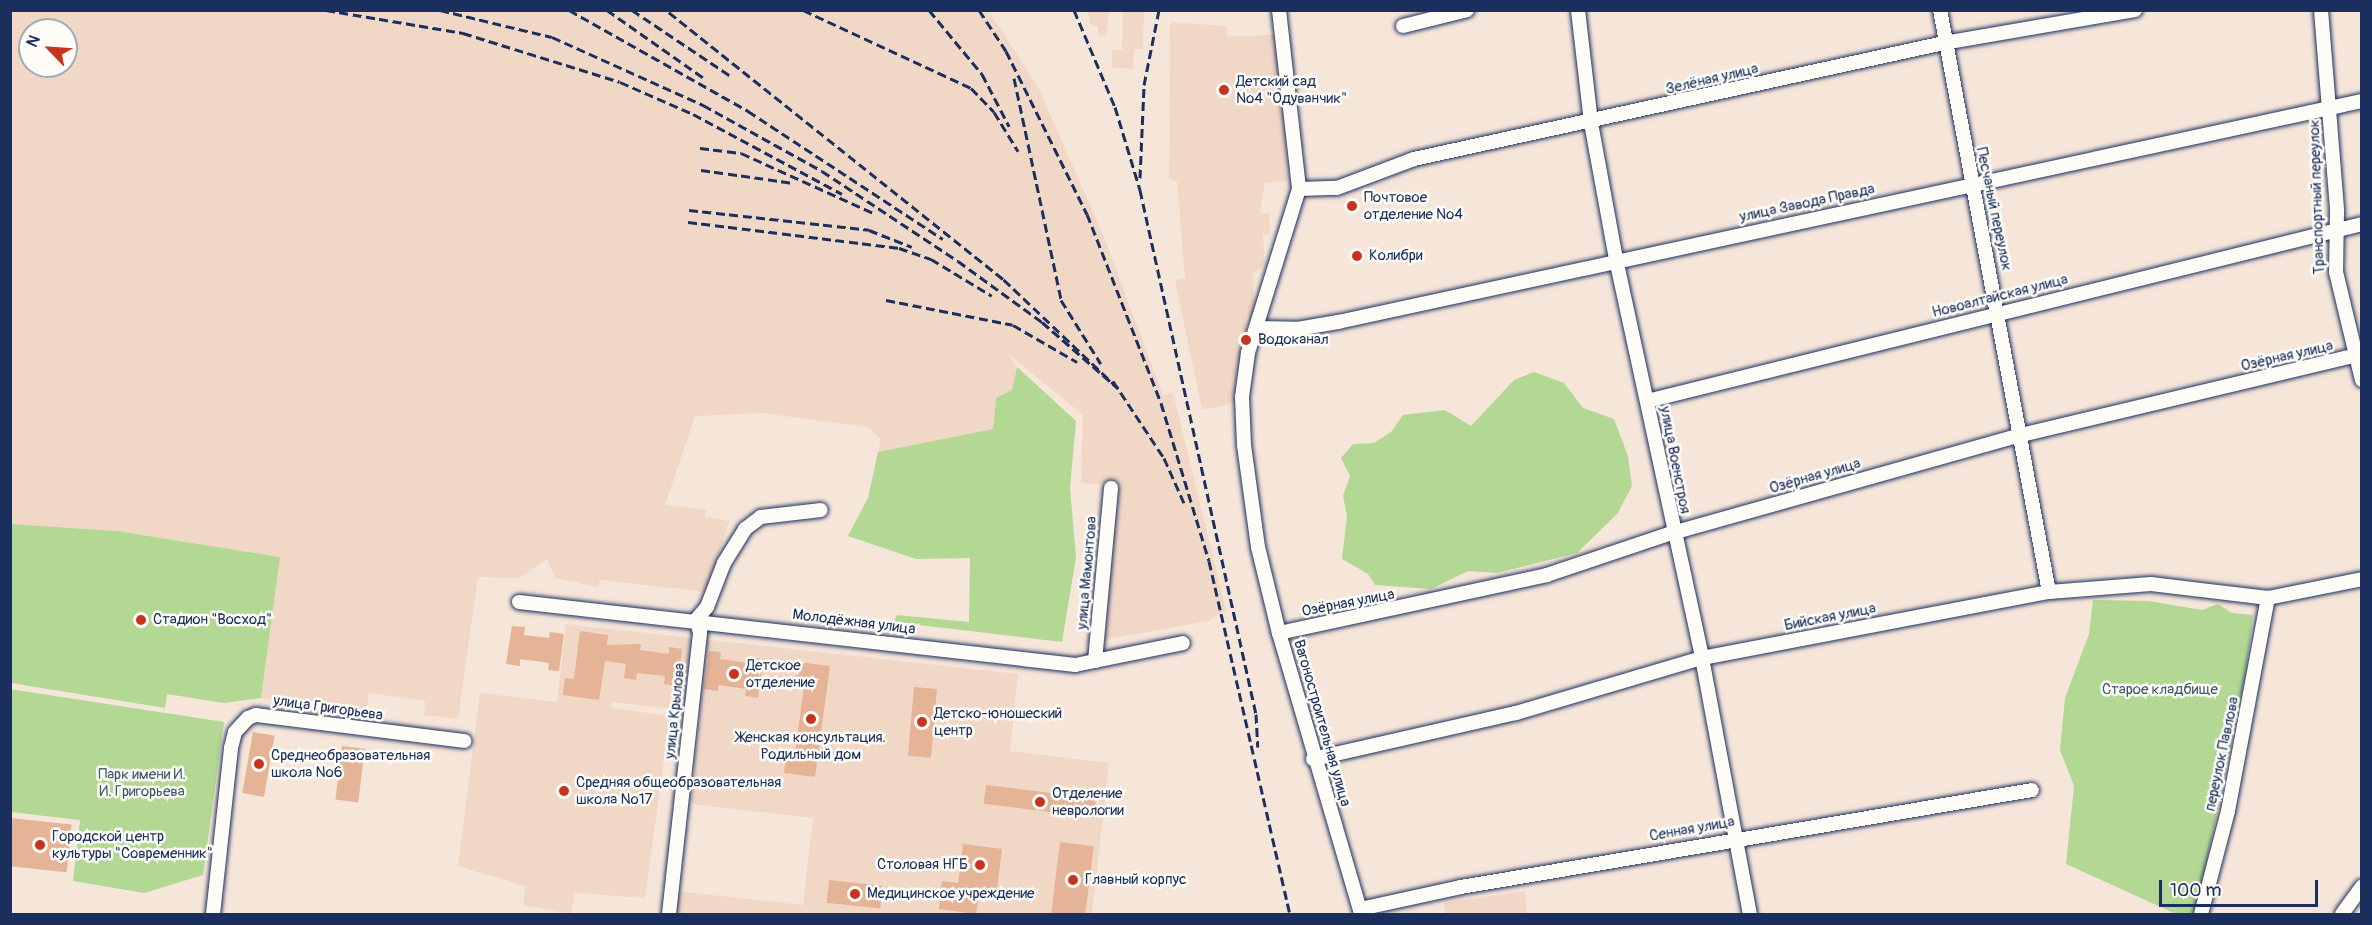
<!DOCTYPE html>
<html>
<head>
<meta charset="utf-8">
<style>
  body { margin:0 }
  #map { position:relative; width:2372px; height:925px; overflow:hidden; background:#f6e6da; font-family:Pangolin,sans-serif }
  div>[style] { position:absolute }
  [style*='--x'] { left:calc(var(--x)*1px); top:calc(var(--y)*1px); width:calc(var(--w)*1px); rotate:calc(var(--a)*1deg) }
  .built>* { inset:0; background:#f1d7c6 }
  .green>* { inset:0; background:#b2d894 }
  .building>* { inset:0; background:#e5b396; transform-origin:0 0 }
  .roads { filter:drop-shadow(0 0 2px #1b2f5e) drop-shadow(0 0 2px #1b2f5e) }
  .minor>* { height:14px; margin:-7px; padding:0 7px; transform-origin:7px; border-radius:7px; background:#fdfcf7 }
  .rail>* { height:3px; margin-top:-1.5px; transform-origin:0; background:repeating-linear-gradient(90deg,#1b2f5e 0 9px,transparent 0 13.5px) }
  .dots>* { width:16px; height:16px; translate:-50% -50%; box-sizing:border-box; border:3px solid #fdfcf7; border-radius:50% }
  span { translate:-50% -50%; white-space:nowrap; text-align:center; line-height:1.15; -webkit-text-stroke:5px #fdfcf7; paint-order:stroke }
  .street-label { font-size:15px; color:#1b2f5e }
  .poi-label { font-size:15px; color:#1b2f5e }
  .left { translate:0 -50%; text-align:left }
  .right { translate:-100% -50%; text-align:right }
  .park-label { font-size:15px; color:#41596c }
  .frame { position:absolute; inset:0; border:12px solid #1b2f5e; pointer-events:none }
  .north { position:absolute; left:18px; top:18px; width:60px; height:60px; box-sizing:border-box; background:#fdfcf7; border:2px solid #a3aaba; border-radius:50%; rotate:295deg; font-size:16px; font-weight:700; line-height:24px; text-align:center; color:#1b2f5e }
  .north::after { content:''; display:block; margin:auto; width:21px; height:27px; background:#c8321e; clip-path:polygon(50% 0,100% 100%,50% 72%,0 100%) }
  .scale { position:absolute; left:2159px; top:880px; width:159px; height:27px; box-sizing:border-box; border:3px solid #1b2f5e; border-top:0; padding-left:8px; font-size:18px; line-height:21px; white-space:nowrap; color:#1b2f5e; -webkit-text-stroke:4px #fdfcf7; paint-order:stroke }
</style>
</head>
<body>
<div id="map">
  <div class="built">
    <i style="clip-path:polygon(evenodd,10px 11px,989px 11px,1038px 87px,1104px 237px,1163px 395px,1173px 393px,1226px 610px,1208px 621px,1092px 642px,1106px 485px,1081px 483px,1083px 415px,1006px 352px,1017px 367px,1012px 390px,996px 398px,993px 429px,878px 452px,881px 439px,867px 427px,763px 413px,695px 416px,665px 505px,706px 510px,705px 517px,729px 521px,707px 592px,600px 580px,598px 587px,555px 578px,547px 559px,519px 578px,478px 577px,458px 719px,424px 715px,425px 701px,369px 693px,367px 709px,261px 698px,280px 557px,117px 531px,11px 524px,10px 11px,30px 30px,66px 30px,66px 66px,30px 66px,30px 30px)"></i>
    <i style="clip-path:polygon(1109px 11px,1106px 36px,1098px 35px,1098px 26px,1090px 25px,1088px 11px)"></i>
    <i style="clip-path:polygon(1123px 11px,1144px 11px,1143px 49px,1134px 49px,1133px 69px,1112px 68px,1112px 50px,1122px 50px)"></i>
    <i style="clip-path:polygon(1170px 22px,1227px 26px,1227px 37px,1274px 35px,1284px 115px,1287px 181px,1265px 183px,1260px 213px,1269px 213px,1270px 234px,1263px 235px,1265px 265px,1253px 273px,1255px 316px,1247px 317px,1236px 403px,1202px 410px,1175px 280px,1185px 278px,1177px 181px,1169px 178px)"></i>
    <i style="clip-path:polygon(566px 624px,1018px 674px,1010px 751px,1109px 763px,1092px 914px,673px 914px,675px 891px,803px 905px,813px 818px,691px 804px,701px 712px,612px 702px,611px 708px,670px 716px,645px 898px,575px 893px,571px 914px,523px 905px,525px 886px,458px 866px,480px 693px,557px 702px)"></i>
    <i style="clip-path:polygon(1525px 891px,1527px 914px,1445px 914px,1444px 903px)"></i>
  </div>
  <div class="green">
    <i style="clip-path:polygon(1017px 367px,1076px 421px,1070px 488px,1076px 557px,1062px 642px,894px 622px,897px 615px,969px 622px,970px 558px,916px 559px,848px 536px,868px 498px,878px 452px,993px 429px,996px 398px,1012px 390px)"></i>
    <i style="clip-path:polygon(1534px 372px,1564px 383px,1583px 408px,1614px 419px,1628px 456px,1632px 486px,1618px 513px,1577px 553px,1497px 573px,1468px 571px,1431px 589px,1375px 585px,1368px 574px,1342px 559px,1347px 516px,1343px 496px,1350px 476px,1341px 458px,1353px 444px,1374px 443px,1391px 432px,1403px 415px,1445px 410px,1471px 426px,1514px 380px)"></i>
    <i style="clip-path:polygon(11px 524px,117px 531px,280px 557px,261px 698px,224px 703px,167px 694px,165px 708px,11px 683px)"></i>
    <i style="clip-path:polygon(2093px 600px,2149px 601px,2202px 610px,2218px 604px,2232px 613px,2253px 615px,2246px 672px,2196px 914px,2176px 914px,2066px 864px,2074px 786px,2060px 750px,2065px 698px,2089px 634px)"></i>
    <i style="clip-path:polygon(10px 689px,224px 722px,203px 875px,144px 893px,73px 881px,80px 820px,11px 812px)"></i>
  </div>
  <div class="building">
    <i style="clip-path:polygon(512px 626px,525px 627px,524px 635px,549px 638px,550px 632px,564px 634px,559px 671px,548px 670px,549px 663px,520px 659px,520px 666px,506px 664px)"></i>
    <i style="clip-path:polygon(580px 631px,608px 635px,607px 645px,641px 644px,640px 650px,669px 654px,669px 647px,682px 649px,678px 686px,664px 684px,665px 676px,637px 673px,636px 680px,624px 678px,626px 664px,605px 661px,599px 700px,563px 695px,565px 678px,574px 679px)"></i>
    <i style="clip-path:polygon(709px 651px,721px 652px,720px 659px,749px 663px,749px 657px,764px 659px,758px 698px,745px 696px,746px 689px,718px 685px,718px 691px,704px 689px)"></i>
    <i style="clip-path:polygon(798px 662px,830px 666px,815px 777px,784px 773px,787px 752px,795px 753px,804px 687px,795px 686px)"></i>
    <i style="left:914px;top:687px;width:23px;height:69px;rotate:5deg"></i>
    <i style="left:253px;top:732px;width:22px;height:62px;rotate:10deg"></i>
    <i style="left:342px;top:746px;width:23px;height:54px;rotate:7deg"></i>
    <i style="left:986px;top:785px;width:111px;height:19px;rotate:7deg"></i>
    <i style="left:10px;top:818px;width:62px;height:48px;rotate:6deg"></i>
    <i style="left:1060px;top:842px;width:34px;height:74px;rotate:7deg"></i>
    <i style="clip-path:polygon(963px 844px,1002px 849px,997px 890px,980px 887px,976px 914px,939px 909px,942px 881px,958px 883px)"></i>
    <i style="left:829px;top:880px;width:54px;height:23px;rotate:6deg"></i>
  </div>
  <div class="roads">
    <div class="minor">
      <i style="--x:1279;--y:10;--w:180;--a:83.6"></i>
      <i style="--x:1299;--y:189;--w:172;--a:107.3"></i>
      <i style="--x:1248;--y:353;--w:44;--a:97.8"></i>
      <i style="--x:1242;--y:397;--w:48;--a:87.6"></i>
      <i style="--x:1244;--y:445;--w:103;--a:82.2"></i>
      <i style="--x:1258;--y:547;--w:89;--a:76.3"></i>
      <i style="--x:1279;--y:633;--w:293;--a:73.7"></i>
      <i style="--x:1578;--y:10;--w:114;--a:83.4"></i>
      <i style="--x:1591;--y:123;--w:138;--a:79.6"></i>
      <i style="--x:1616;--y:259;--w:408;--a:77.8"></i>
      <i style="--x:1702;--y:658;--w:260;--a:79.4"></i>
      <i style="--x:1940;--y:10;--w:592;--a:79.39"></i>
      <i style="--x:2321;--y:10;--w:202;--a:85.4"></i>
      <i style="--x:2337;--y:211;--w:61;--a:90.9"></i>
      <i style="--x:2336;--y:272;--w:111;--a:76.5"></i>
      <i style="--x:1403;--y:26;--w:66;--a:-14"></i>
      <i style="--x:1299;--y:189;--w:38;--a:-2"></i>
      <i style="--x:1337;--y:188;--w:82;--a:-20.6"></i>
      <i style="--x:1414;--y:159;--w:543;--a:-12.35"></i>
      <i style="--x:1944;--y:43;--w:194;--a:-9.8"></i>
      <i style="--x:1258;--y:328;--w:39;--a:1"></i>
      <i style="--x:1297;--y:329;--w:42;--a:-9.7"></i>
      <i style="--x:1338;--y:322;--w:1048;--a:-12.18"></i>
      <i style="--x:1647;--y:401;--w:737;--a:-13.9"></i>
      <i style="--x:519;--y:602;--w:560;--a:6.46"></i>
      <i style="--x:1075;--y:665;--w:110;--a:-11.5"></i>
      <i style="--x:1279;--y:633;--w:274;--a:-12.2"></i>
      <i style="--x:1547;--y:575;--w:132;--a:-18.6"></i>
      <i style="--x:1672;--y:533;--w:358;--a:-15.7"></i>
      <i style="--x:2017;--y:436;--w:355;--a:-13.4"></i>
      <i style="--x:1095;--y:661;--w:174;--a:-84.7"></i>
      <i style="--x:1313;--y:759;--w:208;--a:-12.8"></i>
      <i style="--x:1516;--y:713;--w:194;--a:-16.5"></i>
      <i style="--x:1702;--y:658;--w:353;--a:-10.8"></i>
      <i style="--x:2049;--y:592;--w:102;--a:-4.5"></i>
      <i style="--x:2151;--y:584;--w:118;--a:6.8"></i>
      <i style="--x:2268;--y:598;--w:96;--a:-11.4"></i>
      <i style="--x:1360;--y:909;--w:103;--a:-12.3"></i>
      <i style="--x:1461;--y:887;--w:579;--a:-9.64"></i>
      <i style="--x:213;--y:914;--w:167;--a:-83.8"></i>
      <i style="--x:231;--y:748;--w:16;--a:-76"></i>
      <i style="--x:235;--y:732;--w:19;--a:-47"></i>
      <i style="--x:248;--y:718;--w:9;--a:-21"></i>
      <i style="--x:256;--y:715;--w:210;--a:7.1"></i>
      <i style="--x:669;--y:914;--w:284;--a:-83.7"></i>
      <i style="--x:700;--y:632;--w:13;--a:-108"></i>
      <i style="--x:696;--y:620;--w:17;--a:-50"></i>
      <i style="--x:707;--y:607;--w:47;--a:-68.9"></i>
      <i style="--x:724;--y:563;--w:40;--a:-58"></i>
      <i style="--x:745;--y:529;--w:20;--a:-37"></i>
      <i style="--x:761;--y:517;--w:60;--a:-6.7"></i>
      <i style="--x:2201;--y:914;--w:106;--a:-75.3"></i>
      <i style="--x:2228;--y:811;--w:217;--a:-79.4"></i>
      <i style="--x:2342;--y:914;--w:34;--a:-54"></i>
    </div>
  </div>
  <div class="rail">
    <i style="--x:326;--y:10;--w:139;--a:9.5"></i>
    <i style="--x:463;--y:33;--w:164;--a:17.3"></i>
    <i style="--x:620;--y:82;--w:80;--a:23.7"></i>
    <i style="--x:693;--y:114;--w:169;--a:28.2"></i>
    <i style="--x:440;--y:10;--w:115;--a:13.6"></i>
    <i style="--x:552;--y:37;--w:166;--a:24.2"></i>
    <i style="--x:703;--y:105;--w:136;--a:29"></i>
    <i style="--x:822;--y:171;--w:163;--a:33.5"></i>
    <i style="--x:958;--y:261;--w:104;--a:36"></i>
    <i style="--x:1042;--y:322;--w:101;--a:41"></i>
    <i style="--x:1118;--y:388;--w:158;--a:-136.5"></i>
    <i style="--x:1003;--y:279;--w:431;--a:-141.4"></i>
    <i style="--x:569;--y:10;--w:206;--a:29.4"></i>
    <i style="--x:748;--y:111;--w:233;--a:33.3"></i>
    <i style="--x:607;--y:10;--w:120;--a:35.1"></i>
    <i style="--x:632;--y:10;--w:120;--a:33.8"></i>
    <i style="--x:803;--y:10;--w:185;--a:24.9"></i>
    <i style="--x:971;--y:88;--w:33;--a:46"></i>
    <i style="--x:994;--y:112;--w:46;--a:58.4"></i>
    <i style="--x:929;--y:10;--w:83;--a:50.4"></i>
    <i style="--x:982;--y:74;--w:59;--a:62.6"></i>
    <i style="--x:979;--y:10;--w:49;--a:56.6"></i>
    <i style="--x:1006;--y:51;--w:182;--a:63.6"></i>
    <i style="--x:1087;--y:214;--w:203;--a:68.6"></i>
    <i style="--x:1161;--y:403;--w:165;--a:73.1"></i>
    <i style="--x:1209;--y:561;--w:362;--a:77.1"></i>
    <i style="--x:1074;--y:10;--w:105;--a:67.1"></i>
    <i style="--x:1115;--y:107;--w:87;--a:73.2"></i>
    <i style="--x:1140;--y:190;--w:537;--a:77.52"></i>
    <i style="--x:1256;--y:714;--w:33;--a:87"></i>
    <i style="--x:1014;--y:78;--w:227;--a:78"></i>
    <i style="--x:1061;--y:300;--w:75;--a:58"></i>
    <i style="--x:700;--y:148;--w:41;--a:7"></i>
    <i style="--x:741;--y:153;--w:145;--a:24.4"></i>
    <i style="--x:701;--y:170;--w:93;--a:8"></i>
    <i style="--x:1140;--y:178;--w:93;--a:-87.5"></i>
    <i style="--x:1144;--y:85;--w:76;--a:-78.7"></i>
    <i style="--x:689;--y:210;--w:181;--a:6.3"></i>
    <i style="--x:869;--y:230;--w:46;--a:21.6"></i>
    <i style="--x:688;--y:222;--w:213;--a:7"></i>
    <i style="--x:899;--y:248;--w:34;--a:19"></i>
    <i style="--x:931;--y:259;--w:71;--a:31.2"></i>
    <i style="--x:886;--y:300;--w:129;--a:11.1"></i>
    <i style="--x:1013;--y:325;--w:74;--a:30"></i>
    <i style="--x:1113;--y:381;--w:92;--a:56.5"></i>
    <i style="--x:1164;--y:458;--w:49;--a:66"></i>
  </div>
  <div class="dots">
    <i style="left:1224px;top:90px;background:#c8321e"></i>
    <i style="left:1352px;top:206px;background:#c8321e"></i>
    <i style="left:1357px;top:256px;background:#c8321e"></i>
    <i style="left:1246px;top:340px;background:#c8321e"></i>
    <i style="left:141px;top:620px;background:#c8321e"></i>
    <i style="left:734px;top:674px;background:#c8321e"></i>
    <i style="left:811px;top:719px;background:#c8321e"></i>
    <i style="left:922px;top:722px;background:#c8321e"></i>
    <i style="left:259px;top:764px;background:#c8321e"></i>
    <i style="left:564px;top:791px;background:#c8321e"></i>
    <i style="left:1040px;top:802px;background:#c8321e"></i>
    <i style="left:40px;top:845px;background:#c8321e"></i>
    <i style="left:980px;top:865px;background:#c8321e"></i>
    <i style="left:1073px;top:880px;background:#c8321e"></i>
    <i style="left:855px;top:894px;background:#c8321e"></i>
  </div>
  <div class="street-label">
    <span style="left:1712px;top:79px;rotate:-13deg">Зелёная улица</span>
    <span style="left:2317px;top:197px;rotate:-92deg">Транспортный переулок</span>
    <span style="left:1807px;top:203px;rotate:-12deg">улица Завода Правда</span>
    <span style="left:1994px;top:209px;rotate:78deg">Песчаный переулок</span>
    <span style="left:2000px;top:296px;rotate:-14deg">Новоалтайская улица</span>
    <span style="left:2287px;top:356px;rotate:-13deg">Озёрная улица</span>
    <span style="left:1675px;top:460px;rotate:79deg">улица Военстроя</span>
    <span style="left:1815px;top:476px;rotate:-16deg">Озёрная улица</span>
    <span style="left:1087px;top:573px;rotate:-85deg">улица Мамонтова</span>
    <span style="left:1348px;top:603px;rotate:-11deg">Озёрная улица</span>
    <span style="left:1830px;top:617px;rotate:-11deg">Бийская улица</span>
    <span style="left:854px;top:622px;rotate:7deg">Молодёжная улица</span>
    <span style="left:328px;top:708px;rotate:8deg">улица Григорьева</span>
    <span style="left:675px;top:711px;rotate:-84deg">улица Крылова</span>
    <span style="left:1322px;top:723px;rotate:74deg">Вагоностроительная улица</span>
    <span style="left:2222px;top:754px;rotate:-78deg">переулок Павлова</span>
    <span style="left:1692px;top:829px;rotate:-10deg">Сенная улица</span>
  </div>
  <div class="poi-label">
    <span class="left" style="left:1236px;top:90px">Детский сад<br>№4 "Одуванчик"</span>
    <span class="left" style="left:1364px;top:206px">Почтовое<br>отделение №4</span>
    <span class="left" style="left:1369px;top:256px">Колибри</span>
    <span class="left" style="left:1258px;top:340px">Водоканал</span>
    <span class="left" style="left:153px;top:620px">Стадион "Восход"</span>
    <span class="left" style="left:746px;top:674px">Детское<br>отделение</span>
    <span class="left" style="left:934px;top:722px">Детско-юношеский<br>центр</span>
    <span style="left:811px;top:746px">Женская консультация.<br>Родильный дом</span>
    <span class="left" style="left:271px;top:764px">Среднеобразовательная<br>школа №6</span>
    <span class="left" style="left:576px;top:791px">Средняя общеобразовательная<br>школа №17</span>
    <span class="left" style="left:1052px;top:802px">Отделение<br>неврологии</span>
    <span class="left" style="left:52px;top:845px">Городской центр<br>культуры "Современник"</span>
    <span class="right" style="left:968px;top:865px">Столовая НГБ</span>
    <span class="left" style="left:1085px;top:880px">Главный корпус</span>
    <span class="left" style="left:867px;top:894px">Медицинское учреждение</span>
  </div>
  <div class="park-label">
    <span style="left:2160px;top:690px">Старое кладбище</span>
    <span style="left:142px;top:783px">Парк имени И.<br>И. Григорьева</span>
  </div>
  <div class="frame"></div>
  <div class="north">N</div>
  <div class="scale">100 m</div>
</div>
</body>
</html>
